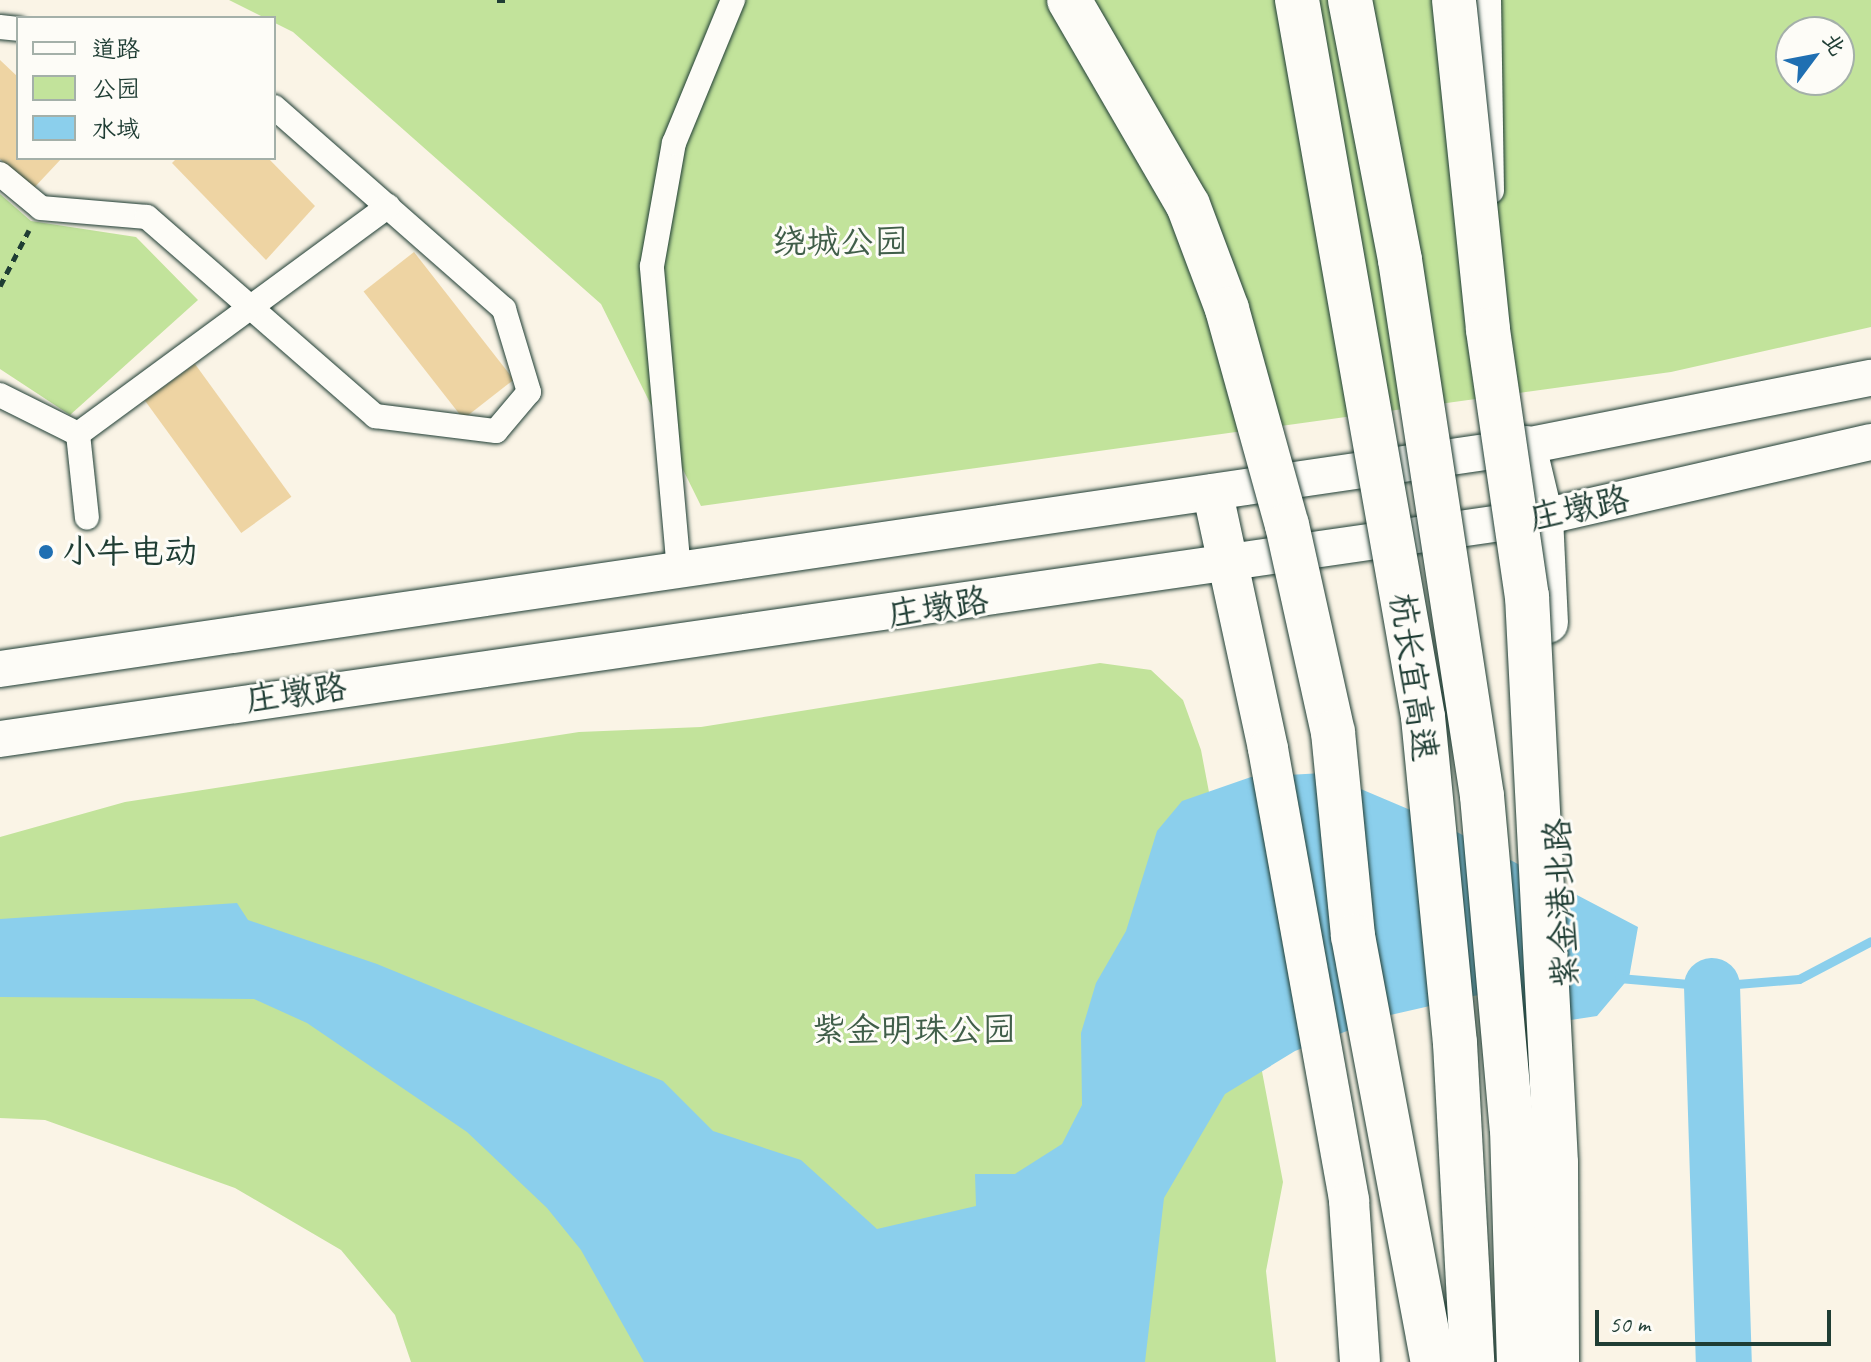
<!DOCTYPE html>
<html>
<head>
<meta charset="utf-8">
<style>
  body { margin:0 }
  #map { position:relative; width:1871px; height:1362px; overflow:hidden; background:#faf4e6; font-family:Caveat,"LXGW WenKai TC",sans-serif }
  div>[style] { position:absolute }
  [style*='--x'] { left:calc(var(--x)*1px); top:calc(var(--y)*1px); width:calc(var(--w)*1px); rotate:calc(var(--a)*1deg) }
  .green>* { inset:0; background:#c2e39b }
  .water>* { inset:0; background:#8bcfec }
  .stream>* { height:9px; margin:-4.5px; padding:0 4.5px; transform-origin:4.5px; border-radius:4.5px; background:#8bcfec }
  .river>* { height:56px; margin:-28px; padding:0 28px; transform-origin:28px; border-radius:28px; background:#8bcfec }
  .building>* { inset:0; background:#eed4a3; transform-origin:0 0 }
  .path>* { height:5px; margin-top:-2.5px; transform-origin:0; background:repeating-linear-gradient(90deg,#1f3d34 0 8px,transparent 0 14px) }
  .roads { filter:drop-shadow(0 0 2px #1f3d34) drop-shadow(0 0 2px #1f3d34) }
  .minor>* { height:24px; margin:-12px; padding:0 12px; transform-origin:12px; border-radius:12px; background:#fdfcf7 }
  .secondary>* { height:36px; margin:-18px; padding:0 18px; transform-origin:18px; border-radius:18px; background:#fdfcf7 }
  .primary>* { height:40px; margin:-20px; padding:0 20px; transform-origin:20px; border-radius:20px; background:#fdfcf7 }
  .bridges { filter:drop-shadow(0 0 2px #1f3d34) drop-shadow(0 0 2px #1f3d34) }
  .motorway-bridge>* { height:44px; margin:-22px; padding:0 22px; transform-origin:22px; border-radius:22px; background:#fdfcf7 }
  .dots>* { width:22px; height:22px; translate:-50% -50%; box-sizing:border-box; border:4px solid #fdfcf7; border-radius:50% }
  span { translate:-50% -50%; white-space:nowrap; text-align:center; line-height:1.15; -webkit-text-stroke:6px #fdfcf7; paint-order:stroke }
  .park-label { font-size:34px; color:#405e49 }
  .street-label { font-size:34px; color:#1f3d34 }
  .poi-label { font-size:34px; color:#1f3d34 }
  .left { translate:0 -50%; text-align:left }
  .legend { position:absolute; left:16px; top:16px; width:260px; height:144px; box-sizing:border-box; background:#fdfcf7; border:2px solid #a4b0a9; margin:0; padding:10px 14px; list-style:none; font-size:24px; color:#1f3d34 }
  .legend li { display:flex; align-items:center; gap:16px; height:40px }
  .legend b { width:40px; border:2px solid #a4b0a9 }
  .north { position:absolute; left:1775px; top:16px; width:80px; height:80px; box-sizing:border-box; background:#fdfcf7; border:2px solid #a4b0a9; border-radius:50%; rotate:58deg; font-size:22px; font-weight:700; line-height:32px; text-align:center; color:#1f3d34 }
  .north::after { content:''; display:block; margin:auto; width:28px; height:36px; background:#1f6fb2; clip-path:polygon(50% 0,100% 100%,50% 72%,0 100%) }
  .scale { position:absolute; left:1595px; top:1310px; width:236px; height:36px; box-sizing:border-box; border:4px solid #1f3d34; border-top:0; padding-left:10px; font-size:24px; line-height:28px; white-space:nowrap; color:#1f3d34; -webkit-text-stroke:6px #fdfcf7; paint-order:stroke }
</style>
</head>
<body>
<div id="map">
  <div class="green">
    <i style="clip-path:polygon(evenodd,229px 0,1871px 0,1871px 327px,1671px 372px,701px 506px,601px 304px,293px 32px,229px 0,1791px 32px,1839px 32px,1839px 80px,1791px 80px,1791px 32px)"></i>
    <i style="clip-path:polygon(0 194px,31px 221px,136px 237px,198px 300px,70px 415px,0 369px)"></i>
    <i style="clip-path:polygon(1100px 663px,1151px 670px,1183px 700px,1201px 750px,1283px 1182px,1266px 1271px,1276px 1362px,411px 1362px,395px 1315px,341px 1250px,235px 1188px,45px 1120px,0 1118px,0 837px,125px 802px,579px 732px,701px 727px)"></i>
  </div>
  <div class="water">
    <i style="clip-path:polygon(1323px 773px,1434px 820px,1638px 927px,1629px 978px,1597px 1016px,1538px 1025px,1478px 995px,1386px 1016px,1295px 1051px,1225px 1094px,1164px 1198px,1145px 1362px,644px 1362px,581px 1250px,547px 1208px,467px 1132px,307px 1023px,254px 999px,0 997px,0 919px,237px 903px,248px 920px,377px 964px,663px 1081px,713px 1131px,801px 1160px,877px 1229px,976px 1206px,975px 1174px,1015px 1174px,1062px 1144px,1082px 1105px,1081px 1033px,1096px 983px,1126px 931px,1157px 831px,1182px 801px,1251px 777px)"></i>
  </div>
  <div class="stream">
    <i style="--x:1619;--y:978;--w:93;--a:4.9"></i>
    <i style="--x:1712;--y:986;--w:87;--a:-4.6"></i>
    <i style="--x:1799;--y:979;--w:81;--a:-27.8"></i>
  </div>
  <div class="river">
    <i style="--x:1712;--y:986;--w:376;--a:88.2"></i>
  </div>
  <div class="building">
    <i style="clip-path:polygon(0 60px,18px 77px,18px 158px,62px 158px,32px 190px,0 159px)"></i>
    <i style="clip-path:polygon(177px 158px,268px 158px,315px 206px,266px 260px,172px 163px)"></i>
    <i style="left:414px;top:252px;width:162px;height:64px;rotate:52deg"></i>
    <i style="left:195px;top:364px;width:164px;height:62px;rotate:54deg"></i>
  </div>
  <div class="path">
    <i style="--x:497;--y:0;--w:14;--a:0"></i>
    <i style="--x:0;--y:286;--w:63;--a:-62.6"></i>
  </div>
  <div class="roads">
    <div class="minor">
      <i style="--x:1489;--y:0;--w:191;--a:89.1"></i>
      <i style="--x:0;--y:27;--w:18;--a:6"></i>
      <i style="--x:0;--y:174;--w:53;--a:39.7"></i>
      <i style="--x:41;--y:208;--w:106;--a:4.9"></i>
      <i style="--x:147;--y:217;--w:303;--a:41.1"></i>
      <i style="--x:375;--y:416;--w:122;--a:7.1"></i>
      <i style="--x:496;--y:431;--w:51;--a:-49.8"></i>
      <i style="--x:529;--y:392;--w:87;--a:-106.8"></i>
      <i style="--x:504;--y:309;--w:306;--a:-138.7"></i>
      <i style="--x:0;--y:395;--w:87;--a:26.6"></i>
      <i style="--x:78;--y:434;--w:385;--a:-36.3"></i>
      <i style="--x:78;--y:434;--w:84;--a:83.9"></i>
      <i style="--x:679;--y:571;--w:306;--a:-95.1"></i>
      <i style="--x:652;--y:266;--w:125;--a:-79.9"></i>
      <i style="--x:674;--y:143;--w:155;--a:-67.6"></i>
    </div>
    <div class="secondary">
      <i style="--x:0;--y:669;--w:1542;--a:-8.31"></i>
      <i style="--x:1526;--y:446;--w:352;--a:-11.2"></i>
      <i style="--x:0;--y:739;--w:1559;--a:-8.19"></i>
      <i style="--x:1543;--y:517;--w:336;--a:-12.9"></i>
    </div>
    <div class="primary">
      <i style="--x:1526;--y:446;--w:73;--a:76.5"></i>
      <i style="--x:1543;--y:517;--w:106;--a:87.3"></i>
      <i style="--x:1213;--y:494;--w:261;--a:77.8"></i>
      <i style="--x:1268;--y:749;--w:459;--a:79.8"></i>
      <i style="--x:1349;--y:1201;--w:161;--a:86.1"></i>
    </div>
  </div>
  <div class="bridges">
    <div class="motorway-bridge">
      <i style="--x:1069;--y:0;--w:237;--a:59.9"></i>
      <i style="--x:1188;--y:205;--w:111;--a:69.4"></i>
      <i style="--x:1227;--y:309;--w:224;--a:74.5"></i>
      <i style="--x:1287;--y:525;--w:212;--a:77.5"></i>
      <i style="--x:1333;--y:732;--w:205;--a:84.4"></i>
      <i style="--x:1353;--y:936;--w:433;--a:79.4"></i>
      <i style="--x:1297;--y:0;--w:728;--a:80.03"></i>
      <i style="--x:1423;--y:717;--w:328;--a:84.4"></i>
      <i style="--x:1455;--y:1043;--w:319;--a:86.9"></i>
      <i style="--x:1350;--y:0;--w:265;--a:79.1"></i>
      <i style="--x:1400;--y:260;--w:542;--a:81.3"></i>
      <i style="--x:1482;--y:796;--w:334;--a:84.9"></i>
      <i style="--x:1512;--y:1129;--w:233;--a:88.3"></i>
      <i style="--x:1454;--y:0;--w:332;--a:84.1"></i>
      <i style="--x:1488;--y:330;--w:269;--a:81.7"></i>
      <i style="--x:1527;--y:596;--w:568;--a:87.07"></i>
      <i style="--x:1556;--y:1163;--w:199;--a:89.7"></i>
    </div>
  </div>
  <div class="dots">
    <i style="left:46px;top:552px;background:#1f6fb2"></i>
  </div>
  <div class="park-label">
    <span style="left:840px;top:242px">绕城公园</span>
    <span style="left:914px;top:1030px">紫金明珠公园</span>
  </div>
  <div class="street-label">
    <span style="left:1579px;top:508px;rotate:-12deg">庄墩路</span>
    <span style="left:938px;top:607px;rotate:-9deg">庄墩路</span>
    <span style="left:1414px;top:677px;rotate:82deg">杭长宜高速</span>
    <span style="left:296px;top:693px;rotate:-8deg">庄墩路</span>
    <span style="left:1561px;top:903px;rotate:-93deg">紫金港北路</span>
  </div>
  <div class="poi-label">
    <span class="left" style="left:62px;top:552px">小牛电动</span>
  </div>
  <ul class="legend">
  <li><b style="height:10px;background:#fdfcf7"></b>道路</li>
  <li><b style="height:22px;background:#c2e39b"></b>公园</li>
  <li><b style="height:22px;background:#8bcfec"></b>水域</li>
  </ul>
  <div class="north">北</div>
  <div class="scale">50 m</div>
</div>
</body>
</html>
